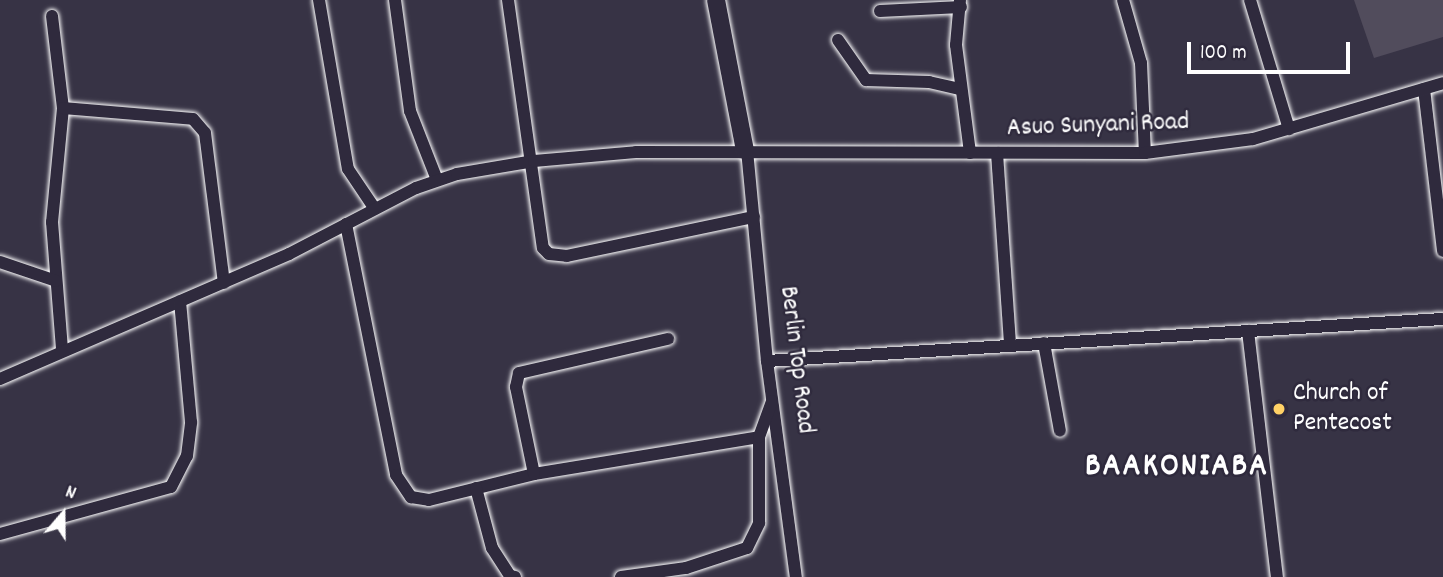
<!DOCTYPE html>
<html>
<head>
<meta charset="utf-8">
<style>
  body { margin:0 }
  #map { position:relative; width:1443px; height:577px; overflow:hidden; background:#373345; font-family:Dekko,sans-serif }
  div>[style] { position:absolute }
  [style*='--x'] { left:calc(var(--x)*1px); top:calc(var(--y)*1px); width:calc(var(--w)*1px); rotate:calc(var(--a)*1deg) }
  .green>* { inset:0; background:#514c5c }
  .roads { filter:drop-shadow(0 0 2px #fff) drop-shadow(0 0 2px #fff) }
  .street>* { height:12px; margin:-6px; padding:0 6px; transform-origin:6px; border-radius:6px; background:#2f2a3d }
  .secondary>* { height:18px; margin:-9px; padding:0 9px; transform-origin:9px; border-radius:9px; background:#2f2a3d }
  .dots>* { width:19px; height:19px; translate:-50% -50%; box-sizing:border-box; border:4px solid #2f2a3d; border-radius:50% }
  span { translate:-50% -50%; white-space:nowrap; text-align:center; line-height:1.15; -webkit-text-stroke:5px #2f2a3d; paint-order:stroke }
  .street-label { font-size:26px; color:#fff }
  .poi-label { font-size:26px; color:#fff }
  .left { translate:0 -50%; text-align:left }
  .district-label { font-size:33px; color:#fff; font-weight:700; letter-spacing:2px }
  .north { position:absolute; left:28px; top:479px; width:70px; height:70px; -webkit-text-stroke:5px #2f2a3d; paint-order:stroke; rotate:20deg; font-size:19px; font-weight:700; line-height:28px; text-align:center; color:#fff }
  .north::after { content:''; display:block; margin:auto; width:24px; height:32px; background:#fff; clip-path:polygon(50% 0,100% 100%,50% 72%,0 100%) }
  .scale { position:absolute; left:1187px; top:42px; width:163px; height:32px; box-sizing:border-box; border:4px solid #fff; border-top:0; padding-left:9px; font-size:21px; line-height:24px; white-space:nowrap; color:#fff; -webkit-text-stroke:5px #2f2a3d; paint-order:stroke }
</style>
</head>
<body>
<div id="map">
  <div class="green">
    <i style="clip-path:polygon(1354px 0,1443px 0,1443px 37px,1374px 58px)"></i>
  </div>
  <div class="roads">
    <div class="street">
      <i style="--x:319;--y:0;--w:171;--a:80.3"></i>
      <i style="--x:348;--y:169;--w:48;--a:56"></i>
      <i style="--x:395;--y:0;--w:112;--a:82.3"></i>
      <i style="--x:410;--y:111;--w:74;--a:68.6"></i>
      <i style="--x:508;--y:0;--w:250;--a:82"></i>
      <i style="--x:543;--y:248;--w:8;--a:45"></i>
      <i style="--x:549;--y:254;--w:18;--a:6"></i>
      <i style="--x:567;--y:256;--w:191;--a:-11.8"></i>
      <i style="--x:960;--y:0;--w:45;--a:95.1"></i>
      <i style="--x:956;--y:45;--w:109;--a:82.6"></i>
      <i style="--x:1123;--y:0;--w:66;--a:74.1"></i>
      <i style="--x:1141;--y:63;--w:90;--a:87.5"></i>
      <i style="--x:1250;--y:0;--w:135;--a:73.2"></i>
      <i style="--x:880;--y:11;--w:81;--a:-2.8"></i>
      <i style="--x:52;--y:16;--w:93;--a:83.2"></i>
      <i style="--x:63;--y:108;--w:115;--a:95.5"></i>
      <i style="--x:52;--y:222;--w:128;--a:85.5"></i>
      <i style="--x:838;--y:40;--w:49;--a:55"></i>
      <i style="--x:866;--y:80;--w:63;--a:1.8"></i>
      <i style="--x:929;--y:82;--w:32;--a:13"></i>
      <i style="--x:1424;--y:89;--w:163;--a:83.3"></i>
      <i style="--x:63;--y:108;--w:130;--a:4.8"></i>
      <i style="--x:193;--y:119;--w:18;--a:49"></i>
      <i style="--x:205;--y:133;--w:151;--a:82.8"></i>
      <i style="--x:747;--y:150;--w:212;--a:84.6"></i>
      <i style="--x:767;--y:361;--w:218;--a:82.4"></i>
      <i style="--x:997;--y:153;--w:192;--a:86.1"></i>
      <i style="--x:346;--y:224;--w:256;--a:78.7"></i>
      <i style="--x:396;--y:475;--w:27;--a:56"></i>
      <i style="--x:411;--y:497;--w:18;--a:9"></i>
      <i style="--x:429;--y:500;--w:108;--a:-13.9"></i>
      <i style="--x:534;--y:474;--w:228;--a:-9.3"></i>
      <i style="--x:0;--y:262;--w:59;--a:18.7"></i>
      <i style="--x:1248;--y:331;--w:248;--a:83.3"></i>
      <i style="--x:1044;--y:343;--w:89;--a:79.7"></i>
      <i style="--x:767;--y:361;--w:677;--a:-3.56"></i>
      <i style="--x:0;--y:379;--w:315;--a:-23.4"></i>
      <i style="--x:289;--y:254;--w:143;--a:-27.5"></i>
      <i style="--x:416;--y:188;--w:43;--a:-18.9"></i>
      <i style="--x:457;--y:174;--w:78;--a:-9.6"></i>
      <i style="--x:534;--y:161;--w:102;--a:-5"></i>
      <i style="--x:636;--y:152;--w:509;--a:0.11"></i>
      <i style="--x:1145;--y:153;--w:109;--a:-7.4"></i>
      <i style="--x:1253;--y:139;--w:198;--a:-16.4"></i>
      <i style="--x:534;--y:474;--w:89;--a:-101.7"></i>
      <i style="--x:516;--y:387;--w:14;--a:-78"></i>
      <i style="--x:519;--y:373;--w:153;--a:-12.9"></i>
      <i style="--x:476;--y:488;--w:62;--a:75.1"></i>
      <i style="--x:492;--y:548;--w:33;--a:57"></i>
      <i style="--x:510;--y:576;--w:5;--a:11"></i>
      <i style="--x:0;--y:534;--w:177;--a:-15.4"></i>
      <i style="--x:171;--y:487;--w:35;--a:-63"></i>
      <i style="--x:187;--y:456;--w:34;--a:-83"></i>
      <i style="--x:191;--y:422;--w:121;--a:-95.2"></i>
      <i style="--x:621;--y:577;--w:66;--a:-7.9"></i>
      <i style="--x:686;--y:568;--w:64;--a:-18.2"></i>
      <i style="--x:747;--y:548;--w:28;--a:-64"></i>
      <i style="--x:759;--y:523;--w:86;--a:-90"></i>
      <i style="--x:759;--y:437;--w:38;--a:-70"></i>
    </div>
    <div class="secondary">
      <i style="--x:716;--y:0;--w:153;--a:79.1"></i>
    </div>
  </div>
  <div class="dots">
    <i style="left:1279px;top:409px;background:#ffd166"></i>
  </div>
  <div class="street-label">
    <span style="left:1098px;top:126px;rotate:-2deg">Asuo Sunyani Road</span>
    <span style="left:796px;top:360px;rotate:83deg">Berlin Top Road</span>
  </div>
  <div class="poi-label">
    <span class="left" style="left:1293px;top:409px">Church of<br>Pentecost</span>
  </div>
  <div class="district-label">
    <span style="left:1177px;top:468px">BAAKONIABA</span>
  </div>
  <div class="north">N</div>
  <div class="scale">100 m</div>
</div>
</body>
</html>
